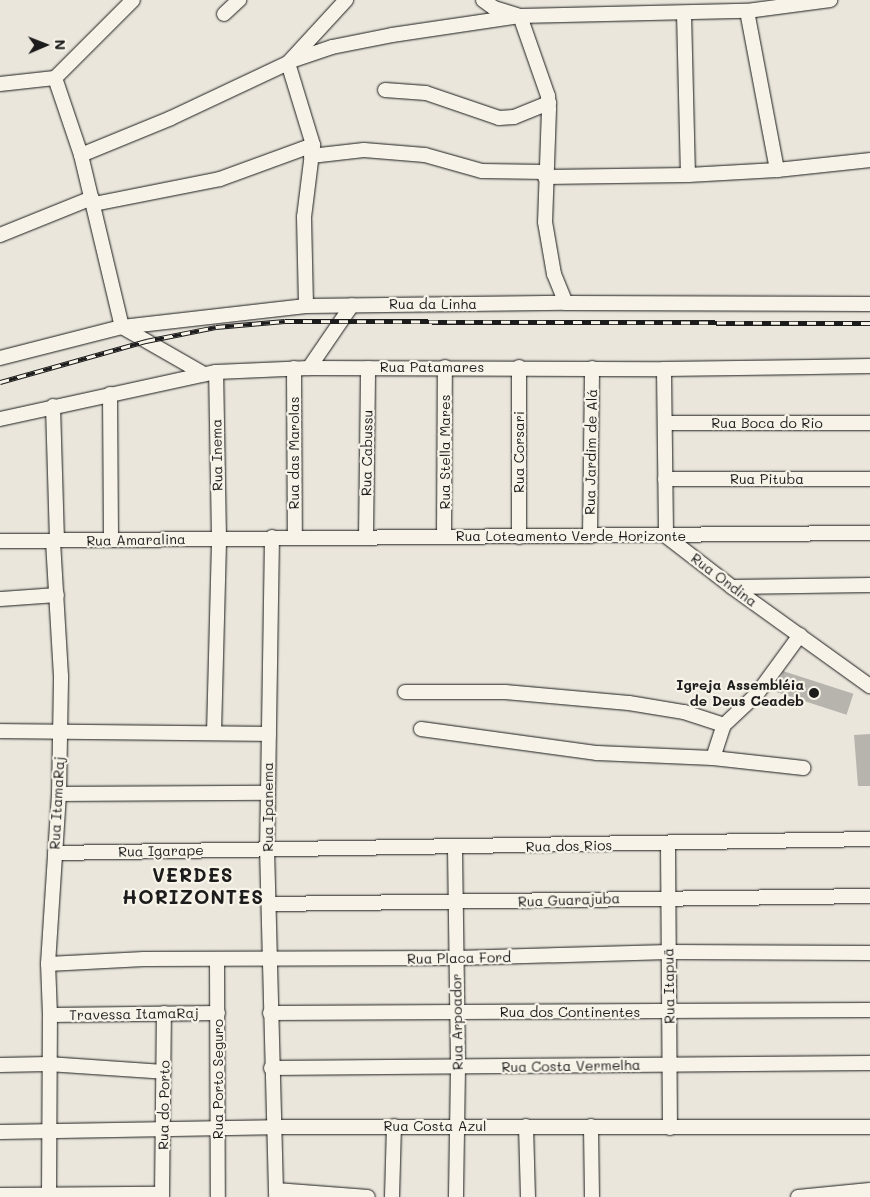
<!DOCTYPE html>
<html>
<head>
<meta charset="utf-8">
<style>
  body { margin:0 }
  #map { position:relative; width:870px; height:1197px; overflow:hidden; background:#eae6dc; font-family:Mali,sans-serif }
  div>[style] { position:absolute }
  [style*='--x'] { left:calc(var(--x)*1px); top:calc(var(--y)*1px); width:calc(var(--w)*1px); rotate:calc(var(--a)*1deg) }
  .building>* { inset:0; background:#b6b4ac; transform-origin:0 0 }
  .roads { filter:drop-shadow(0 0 1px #1c1c1c) drop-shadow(0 0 1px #1c1c1c) }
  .minor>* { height:14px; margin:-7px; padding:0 7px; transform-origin:7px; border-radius:7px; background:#f7f3e8 }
  .rail>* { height:5px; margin-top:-2.5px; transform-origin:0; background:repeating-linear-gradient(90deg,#f7f3e8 0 9px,#1c1c1c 0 18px); box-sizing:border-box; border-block:1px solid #1c1c1c }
  .dots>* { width:14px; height:14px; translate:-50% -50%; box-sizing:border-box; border:2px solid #f7f3e8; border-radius:50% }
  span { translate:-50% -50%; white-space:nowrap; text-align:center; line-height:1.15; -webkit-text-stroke:4.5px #f7f3e8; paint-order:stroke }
  .street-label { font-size:14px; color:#1c1c1c }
  .poi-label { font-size:14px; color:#1c1c1c; font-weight:700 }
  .right { translate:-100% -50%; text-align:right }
  .district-label { font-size:19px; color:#1c1c1c; font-weight:700; letter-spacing:1px }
  .north { position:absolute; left:20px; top:20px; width:50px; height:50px; -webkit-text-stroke:4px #f7f3e8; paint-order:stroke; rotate:89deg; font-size:14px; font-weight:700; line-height:20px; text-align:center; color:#1c1c1c }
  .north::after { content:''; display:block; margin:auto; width:18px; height:22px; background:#1c1c1c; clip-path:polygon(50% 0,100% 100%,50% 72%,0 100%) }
</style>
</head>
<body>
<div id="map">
  <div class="building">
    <i style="left:783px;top:671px;width:74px;height:22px;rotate:18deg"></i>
    <i style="clip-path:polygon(870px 734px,870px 786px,858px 786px,854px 735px)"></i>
  </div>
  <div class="roads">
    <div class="minor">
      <i style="--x:483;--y:0;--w:14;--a:36"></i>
      <i style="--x:494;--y:8;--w:27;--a:17"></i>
      <i style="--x:520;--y:16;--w:85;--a:70.7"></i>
      <i style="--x:548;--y:96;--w:13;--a:86"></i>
      <i style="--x:549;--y:109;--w:113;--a:92"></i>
      <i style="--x:545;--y:222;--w:53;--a:80.2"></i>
      <i style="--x:554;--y:274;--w:31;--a:68"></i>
      <i style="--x:747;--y:11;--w:162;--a:79.3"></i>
      <i style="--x:684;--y:13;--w:162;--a:88.6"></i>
      <i style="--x:224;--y:14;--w:21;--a:-43"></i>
      <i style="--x:291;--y:61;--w:43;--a:-18.9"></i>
      <i style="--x:332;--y:47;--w:61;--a:-11.3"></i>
      <i style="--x:392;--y:35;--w:129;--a:-8.4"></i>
      <i style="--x:520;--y:16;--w:227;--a:-1.3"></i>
      <i style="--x:747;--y:11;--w:84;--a:-7.5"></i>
      <i style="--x:288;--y:63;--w:86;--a:73"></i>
      <i style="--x:313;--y:145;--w:73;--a:97.1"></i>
      <i style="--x:304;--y:217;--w:89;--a:88.7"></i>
      <i style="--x:55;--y:78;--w:81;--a:71.3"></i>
      <i style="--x:81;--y:155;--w:177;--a:76.6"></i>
      <i style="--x:122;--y:327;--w:95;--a:29.8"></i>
      <i style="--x:0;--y:84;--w:55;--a:-6.2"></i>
      <i style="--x:55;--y:78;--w:110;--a:-45"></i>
      <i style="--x:385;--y:90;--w:41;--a:4.2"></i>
      <i style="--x:426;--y:93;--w:77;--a:18.9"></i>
      <i style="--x:499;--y:118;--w:15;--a:-4"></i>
      <i style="--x:514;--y:117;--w:38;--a:-22"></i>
      <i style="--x:81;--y:155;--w:97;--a:-22.3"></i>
      <i style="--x:171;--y:118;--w:129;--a:-25.2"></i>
      <i style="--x:288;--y:63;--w:86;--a:-47.4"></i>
      <i style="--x:311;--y:156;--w:53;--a:-6.5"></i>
      <i style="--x:364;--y:150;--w:61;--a:4.7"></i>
      <i style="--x:425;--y:155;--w:59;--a:15.7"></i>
      <i style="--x:482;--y:171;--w:64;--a:0.9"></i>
      <i style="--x:545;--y:177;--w:143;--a:-0.8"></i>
      <i style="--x:688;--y:175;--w:89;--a:-3.2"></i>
      <i style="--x:777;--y:170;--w:94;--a:-6.1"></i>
      <i style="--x:94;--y:204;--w:128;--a:-11.2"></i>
      <i style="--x:220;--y:179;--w:99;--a:-20.1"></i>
      <i style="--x:0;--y:235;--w:99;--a:-21.9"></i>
      <i style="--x:0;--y:358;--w:126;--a:-14.3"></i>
      <i style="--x:122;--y:327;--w:185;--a:-6.5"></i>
      <i style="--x:306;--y:306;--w:260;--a:-0.7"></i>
      <i style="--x:566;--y:303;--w:304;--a:0.2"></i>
      <i style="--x:294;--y:368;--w:170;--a:89.7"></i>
      <i style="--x:309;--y:368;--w:76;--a:-55.7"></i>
      <i style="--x:664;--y:369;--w:167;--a:89.3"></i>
      <i style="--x:666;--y:536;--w:83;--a:37.7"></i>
      <i style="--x:732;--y:587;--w:170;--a:35.7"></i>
      <i style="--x:110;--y:394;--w:145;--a:89.6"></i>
      <i style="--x:53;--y:406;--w:135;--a:88.3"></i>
      <i style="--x:0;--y:419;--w:221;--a:-12.3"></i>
      <i style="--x:216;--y:372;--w:93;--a:-2.5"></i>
      <i style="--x:309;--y:368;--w:355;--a:0.2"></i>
      <i style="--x:664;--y:369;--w:206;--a:-0.8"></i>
      <i style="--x:665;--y:423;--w:205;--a:0"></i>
      <i style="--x:665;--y:479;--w:205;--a:0"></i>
      <i style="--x:590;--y:536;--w:168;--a:-89.3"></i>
      <i style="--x:272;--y:537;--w:311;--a:90.9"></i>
      <i style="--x:267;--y:848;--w:349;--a:88.5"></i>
      <i style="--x:444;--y:537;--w:170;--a:-89.7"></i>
      <i style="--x:519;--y:537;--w:170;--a:-90"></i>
      <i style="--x:366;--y:538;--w:170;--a:-89.3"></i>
      <i style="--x:0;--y:541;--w:870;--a:-0.53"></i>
      <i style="--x:732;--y:587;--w:138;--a:-0.8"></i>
      <i style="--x:0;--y:599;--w:57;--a:-4"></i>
      <i style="--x:405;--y:692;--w:100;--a:0"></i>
      <i style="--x:505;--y:692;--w:124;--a:5.1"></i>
      <i style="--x:629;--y:703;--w:56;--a:9.3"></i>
      <i style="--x:684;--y:712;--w:42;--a:18"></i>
      <i style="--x:421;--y:729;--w:178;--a:7.8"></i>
      <i style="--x:597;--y:753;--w:116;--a:2.5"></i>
      <i style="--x:713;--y:758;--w:91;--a:6.3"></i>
      <i style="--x:0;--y:731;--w:269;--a:0.6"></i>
      <i style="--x:214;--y:733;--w:194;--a:-88.5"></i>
      <i style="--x:219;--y:539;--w:167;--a:-91"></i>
      <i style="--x:713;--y:758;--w:35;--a:-72"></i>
      <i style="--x:724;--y:725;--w:45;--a:-43.2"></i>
      <i style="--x:757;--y:694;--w:73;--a:-53.9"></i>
      <i style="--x:59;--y:794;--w:209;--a:-0.3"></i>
      <i style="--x:668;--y:844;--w:284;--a:89.6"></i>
      <i style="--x:455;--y:848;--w:220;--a:89.2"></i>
      <i style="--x:458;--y:1068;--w:129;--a:90.9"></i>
      <i style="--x:55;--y:853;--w:815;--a:-0.98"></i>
      <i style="--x:269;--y:904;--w:601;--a:-0.76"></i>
      <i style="--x:217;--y:960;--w:237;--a:89.8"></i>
      <i style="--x:48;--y:964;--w:96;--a:-3"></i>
      <i style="--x:144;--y:959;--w:312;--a:-0.2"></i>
      <i style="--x:456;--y:958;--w:213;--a:-1.6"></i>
      <i style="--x:669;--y:952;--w:201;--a:0.3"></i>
      <i style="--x:270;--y:1013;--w:600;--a:-0.29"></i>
      <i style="--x:50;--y:1015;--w:168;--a:-0.7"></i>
      <i style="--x:0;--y:1065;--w:48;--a:-1.2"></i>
      <i style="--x:48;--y:1064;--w:116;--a:3.9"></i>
      <i style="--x:271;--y:1068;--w:599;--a:-0.48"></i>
      <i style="--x:526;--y:1126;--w:71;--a:88.4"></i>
      <i style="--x:591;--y:1126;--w:71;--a:89.2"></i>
      <i style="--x:0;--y:1132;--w:273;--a:-1"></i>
      <i style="--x:273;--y:1127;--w:597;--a:0"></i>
      <i style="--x:276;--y:1190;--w:92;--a:4.4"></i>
      <i style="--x:0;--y:1195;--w:162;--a:-0.4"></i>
      <i style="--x:49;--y:1197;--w:182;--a:-89.7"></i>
      <i style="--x:50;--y:1015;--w:51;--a:-92.2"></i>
      <i style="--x:48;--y:964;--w:170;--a:-86.3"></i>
      <i style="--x:59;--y:794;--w:118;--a:-89"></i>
      <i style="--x:61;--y:676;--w:135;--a:-93.4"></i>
      <i style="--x:162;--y:1197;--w:184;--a:-89.4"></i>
      <i style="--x:392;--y:1197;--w:71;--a:-88.4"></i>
      <i style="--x:798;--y:1197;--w:72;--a:-5.6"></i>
    </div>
  </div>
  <div class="rail">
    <i style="--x:0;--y:382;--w:152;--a:-15.7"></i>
    <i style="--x:146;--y:341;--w:71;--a:-11.3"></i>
    <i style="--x:216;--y:327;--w:69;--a:-5"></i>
    <i style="--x:285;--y:321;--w:585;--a:0.2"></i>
  </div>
  <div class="dots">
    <i style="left:814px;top:693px;background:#1c1c1c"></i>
  </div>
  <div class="street-label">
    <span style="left:433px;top:304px">Rua da Linha</span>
    <span style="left:432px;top:367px">Rua Patamares</span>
    <span style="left:767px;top:423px">Rua Boca do Rio</span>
    <span style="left:445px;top:452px;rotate:-90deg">Rua Stella Mares</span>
    <span style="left:519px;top:452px;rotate:-90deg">Rua Corsari</span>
    <span style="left:591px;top:452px;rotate:-89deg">Rua Jardim de Alá</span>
    <span style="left:294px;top:453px;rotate:-90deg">Rua das Marolas</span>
    <span style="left:367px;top:453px;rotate:-89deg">Rua Cabussu</span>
    <span style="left:217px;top:455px;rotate:-91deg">Rua Inema</span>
    <span style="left:767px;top:479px">Rua Pituba</span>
    <span style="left:571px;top:536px">Rua Loteamento Verde Horizonte</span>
    <span style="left:136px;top:540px;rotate:-1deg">Rua Amaralina</span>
    <span style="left:724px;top:580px;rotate:37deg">Rua Ondina</span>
    <span style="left:57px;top:803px;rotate:-87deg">Rua ItamaRaj</span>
    <span style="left:268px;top:807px;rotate:-90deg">Rua Ipanema</span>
    <span style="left:569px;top:846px;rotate:-1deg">Rua dos Rios</span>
    <span style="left:161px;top:851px;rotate:-1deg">Rua Igarape</span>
    <span style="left:569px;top:900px;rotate:-2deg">Rua Guarajuba</span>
    <span style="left:459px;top:958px;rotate:-1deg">Rua Placa Ford</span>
    <span style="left:669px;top:986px;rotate:-91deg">Rua Itapuã</span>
    <span style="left:570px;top:1012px">Rua dos Continentes</span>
    <span style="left:134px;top:1014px;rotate:-1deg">Travessa ItamaRaj</span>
    <span style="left:457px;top:1022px;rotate:-91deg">Rua Arpoador</span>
    <span style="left:571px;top:1066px;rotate:-1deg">Rua Costa Vermelha</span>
    <span style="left:218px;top:1079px;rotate:-90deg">Rua Porto Seguro</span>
    <span style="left:164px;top:1105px;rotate:-89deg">Rua do Porto</span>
    <span style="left:435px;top:1126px">Rua Costa Azul</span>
  </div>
  <div class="poi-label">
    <span class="right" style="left:804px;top:693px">Igreja Assembléia<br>de Deus Ceadeb</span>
  </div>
  <div class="district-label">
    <span style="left:193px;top:886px">VERDES<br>HORIZONTES</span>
  </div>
  <div class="north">N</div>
</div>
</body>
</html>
